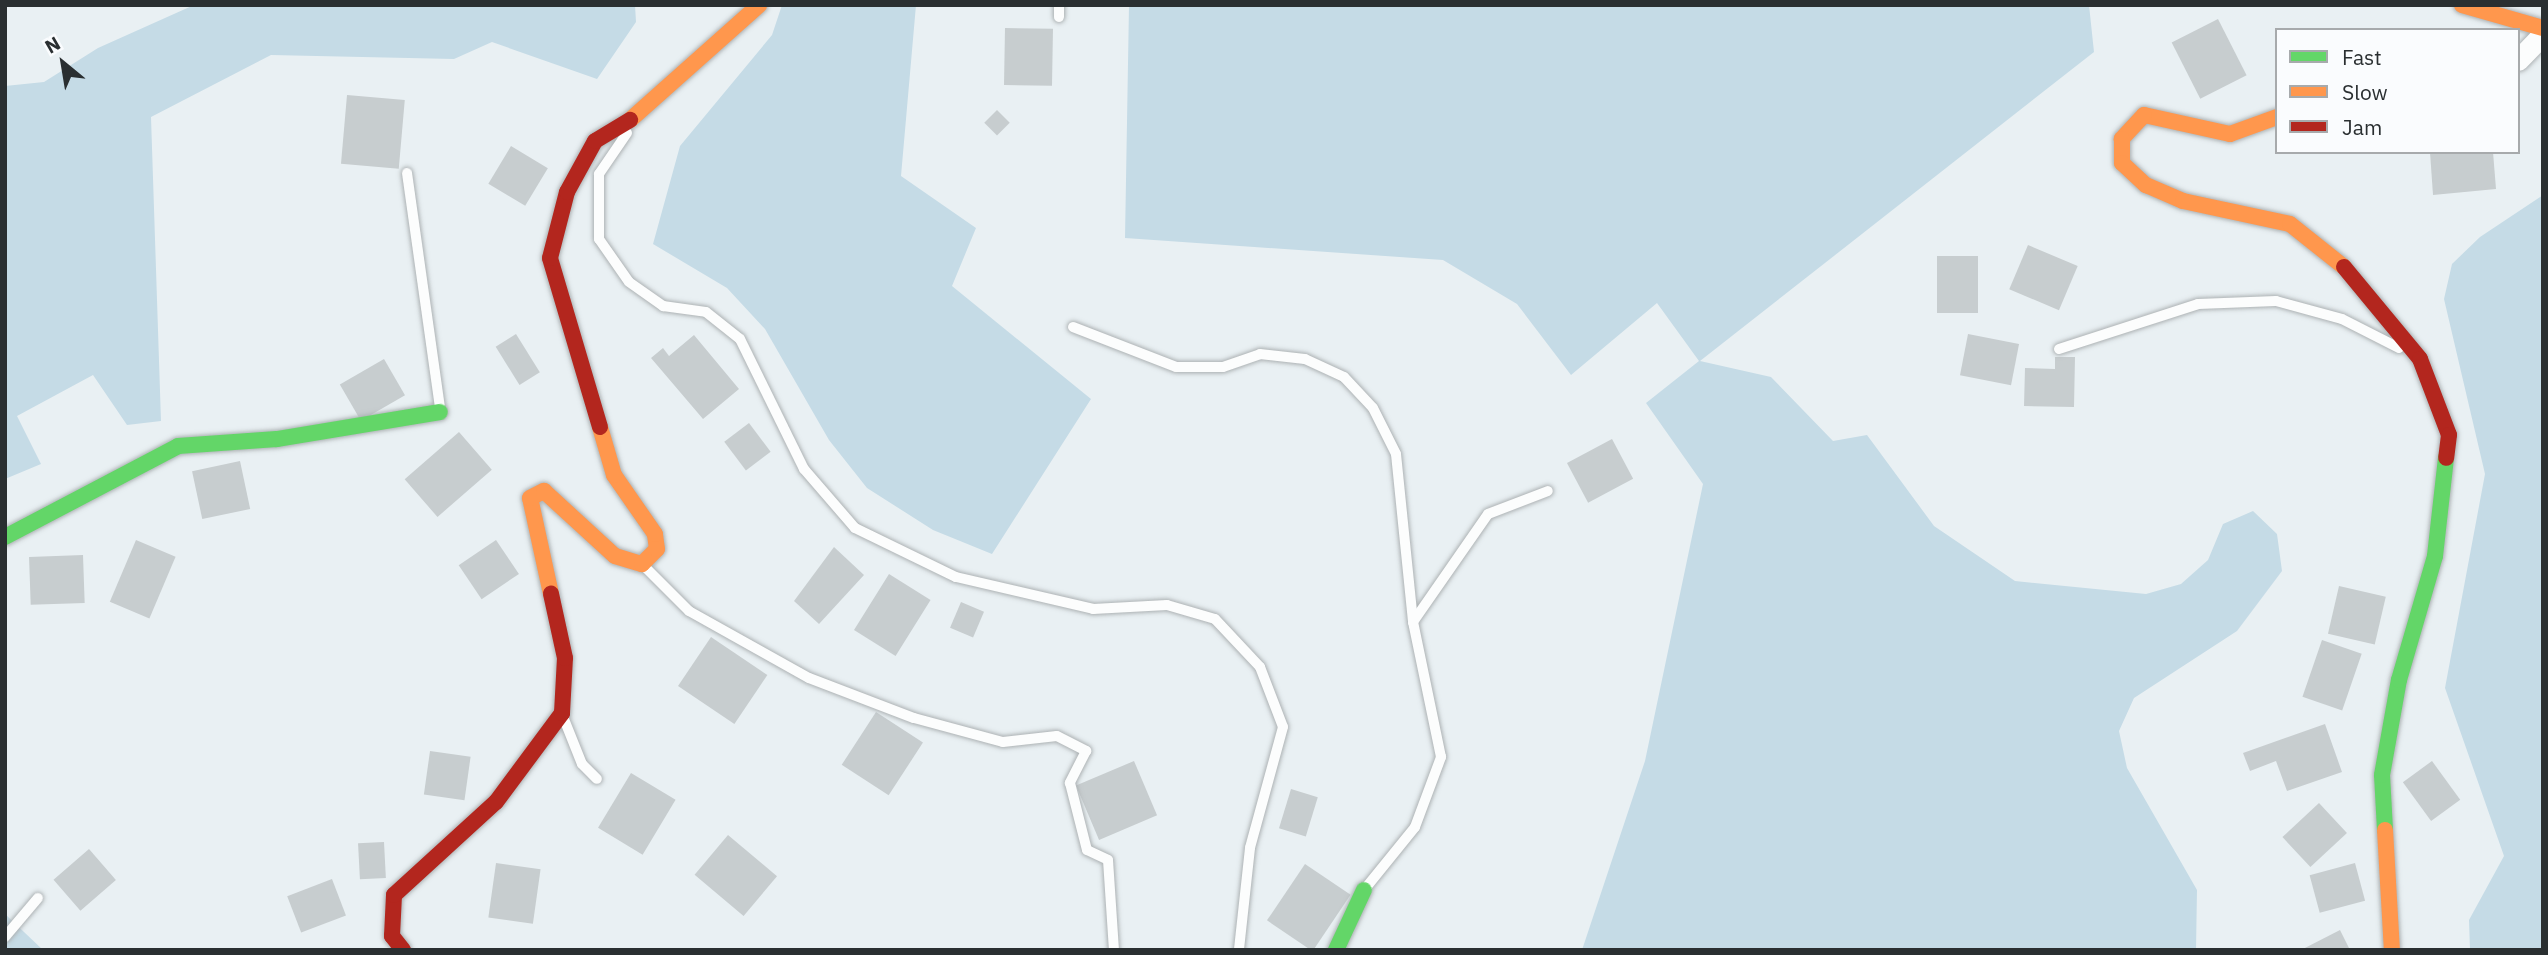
<!DOCTYPE html>
<html>
<head>
<meta charset="utf-8">
<style>
  body { margin:0 }
  #map { position:relative; width:2548px; height:955px; overflow:hidden; background:#e9f0f3; font-family:"IBM Plex Sans",sans-serif }
  div>[style] { position:absolute }
  [style*='--x'] { left:calc(var(--x)*1px); top:calc(var(--y)*1px); width:calc(var(--w)*1px); rotate:calc(var(--a)*1deg) }
  .green>* { inset:0; background:#c5dbe6 }
  .building>* { inset:0; background:#c7cdcf; transform-origin:0 0 }
  .roads { filter:drop-shadow(0 0 2px #adb2b4) drop-shadow(0 0 2px #adb2b4) }
  .lane>* { height:10px; margin:-5px; padding:0 5px; transform-origin:5px; border-radius:5px; background:#fcfdfd }
  .street>* { height:21px; margin:-10.5px; padding:0 10.5px; transform-origin:10.5px; border-radius:10.5px; background:#fcfdfd }
  .fast>* { height:16px; margin:-8px; padding:0 8px; transform-origin:8px; border-radius:8px; background:#63d668 }
  .slow>* { height:16px; margin:-8px; padding:0 8px; transform-origin:8px; border-radius:8px; background:#ff974d }
  .jam>* { height:16px; margin:-8px; padding:0 8px; transform-origin:8px; border-radius:8px; background:#b3261e }
  span { translate:-50% -50%; white-space:nowrap; text-align:center; line-height:1.15; -webkit-text-stroke:5px #fafcfe; paint-order:stroke }
  .frame { position:absolute; inset:0; border:7px solid #2a2f31; pointer-events:none }
  .legend { position:absolute; left:2275px; top:28px; width:245px; height:126px; box-sizing:border-box; background:#fafcfe; border:2px solid #a7aaac; margin:0; padding:9px 12px; list-style:none; font-size:21px; color:#2a2f31 }
  .legend li { display:flex; align-items:center; gap:14px; height:35px }
  .legend b { width:35px; border:2px solid #a7aaac }
  .north { position:absolute; left:28px; top:28px; width:70px; height:70px; -webkit-text-stroke:5px #fafcfe; paint-order:stroke; rotate:330deg; font-size:19px; font-weight:700; line-height:28px; text-align:center; color:#2a2f31 }
  .north::after { content:''; display:block; margin:auto; width:24px; height:32px; background:#2a2f31; clip-path:polygon(50% 0,100% 100%,50% 72%,0 100%) }
</style>
</head>
<body>
<div id="map">
  <div class="green">
    <i style="clip-path:polygon(194px 5px,635px 5px,636px 22px,597px 79px,492px 42px,454px 59px,271px 55px,151px 117px,161px 421px,127px 425px,93px 375px,17px 416px,41px 464px,5px 479px,5px 86px,44px 82px,98px 48px)"></i>
    <i style="clip-path:polygon(782px 5px,916px 5px,901px 176px,976px 228px,952px 286px,1091px 399px,992px 554px,933px 530px,867px 488px,829px 440px,765px 329px,727px 288px,653px 244px,680px 146px,772px 35px)"></i>
    <i style="clip-path:polygon(1129px 5px,2089px 5px,2094px 52px,1700px 361px,1771px 377px,1833px 441px,1867px 435px,1934px 526px,2015px 581px,2146px 594px,2181px 584px,2208px 560px,2223px 524px,2253px 511px,2277px 534px,2282px 571px,2237px 631px,2134px 698px,2119px 731px,2127px 768px,2197px 890px,2196px 950px,1582px 950px,1645px 761px,1703px 484px,1646px 403px,1699px 361px,1657px 303px,1571px 375px,1517px 304px,1443px 260px,1125px 238px)"></i>
    <i style="clip-path:polygon(2543px 195px,2543px 950px,2470px 950px,2469px 920px,2504px 856px,2445px 688px,2485px 474px,2444px 299px,2452px 264px,2480px 237px)"></i>
    <i style="clip-path:polygon(5px 914px,43px 950px,5px 950px)"></i>
  </div>
  <div class="building">
    <i style="left:2218px;top:19px;width:63px;height:52px;rotate:63deg"></i>
    <i style="left:1005px;top:28px;width:48px;height:57px;rotate:1deg"></i>
    <i style="left:347px;top:95px;width:58px;height:69px;rotate:5deg"></i>
    <i style="left:997px;top:110px;width:18px;height:18px;rotate:45deg"></i>
    <i style="left:511px;top:146px;width:43px;height:44px;rotate:31deg"></i>
    <i style="clip-path:polygon(2430px 152px,2493px 152px,2496px 189px,2433px 195px)"></i>
    <i style="left:2028px;top:245px;width:54px;height:48px;rotate:23deg"></i>
    <i style="left:1937px;top:256px;width:41px;height:57px"></i>
    <i style="left:516px;top:334px;width:45px;height:24px;rotate:58deg"></i>
    <i style="left:1968px;top:334px;width:52px;height:42px;rotate:11deg"></i>
    <i style="clip-path:polygon(694px 335px,739px 389px,703px 419px,651px 358px,663px 348px,669px 356px)"></i>
    <i style="clip-path:polygon(2055px 357px,2075px 357px,2074px 407px,2024px 406px,2025px 368px,2055px 369px)"></i>
    <i style="left:384px;top:359px;width:42px;height:51px;rotate:60deg"></i>
    <i style="left:749px;top:423px;width:36px;height:31px;rotate:53deg"></i>
    <i style="left:459px;top:432px;width:50px;height:72px;rotate:49deg"></i>
    <i style="left:1612px;top:439px;width:45px;height:51px;rotate:62deg"></i>
    <i style="left:240px;top:461px;width:49px;height:49px;rotate:78deg"></i>
    <i style="left:136px;top:540px;width:43px;height:67px;rotate:23deg"></i>
    <i style="left:496px;top:540px;width:41px;height:45px;rotate:56deg"></i>
    <i style="clip-path:polygon(834px 547px,864px 575px,819px 624px,794px 601px)"></i>
    <i style="left:83px;top:555px;width:48px;height:54px;rotate:88deg"></i>
    <i style="left:889px;top:574px;width:49px;height:66px;rotate:32deg"></i>
    <i style="left:2339px;top:586px;width:48px;height:49px;rotate:13deg"></i>
    <i style="left:961px;top:602px;width:25px;height:28px;rotate:23deg"></i>
    <i style="left:711px;top:637px;width:68px;height:59px;rotate:34deg"></i>
    <i style="left:2322px;top:640px;width:42px;height:60px;rotate:19deg"></i>
    <i style="left:876px;top:712px;width:56px;height:63px;rotate:33deg"></i>
    <i style="clip-path:polygon(2325px 724px,2342px 772px,2287px 791px,2276px 761px,2250px 771px,2243px 753px)"></i>
    <i style="left:430px;top:751px;width:41px;height:44px;rotate:8deg"></i>
    <i style="left:1134px;top:761px;width:59px;height:63px;rotate:67deg"></i>
    <i style="left:2432px;top:761px;width:48px;height:36px;rotate:54deg"></i>
    <i style="left:631px;top:773px;width:52px;height:64px;rotate:31deg"></i>
    <i style="left:1291px;top:789px;width:28px;height:41px;rotate:17deg"></i>
    <i style="left:2319px;top:803px;width:41px;height:50px;rotate:47deg"></i>
    <i style="left:728px;top:835px;width:64px;height:52px;rotate:40deg"></i>
    <i style="left:384px;top:842px;width:36px;height:26px;rotate:87deg"></i>
    <i style="left:89px;top:849px;width:41px;height:47px;rotate:49deg"></i>
    <i style="left:496px;top:863px;width:45px;height:55px;rotate:8deg"></i>
    <i style="left:2355px;top:863px;width:39px;height:47px;rotate:75deg"></i>
    <i style="left:1305px;top:864px;width:55px;height:68px;rotate:34deg"></i>
    <i style="left:332px;top:879px;width:39px;height:48px;rotate:69deg"></i>
    <i style="clip-path:polygon(2340px 930px,2350px 950px,2301px 950px)"></i>
  </div>
  <div class="roads">
    <div class="lane">
      <i style="--x:1059;--y:17;--w:12;--a:-90"></i>
      <i style="--x:627;--y:133;--w:50;--a:124.3"></i>
      <i style="--x:599;--y:174;--w:65;--a:90"></i>
      <i style="--x:599;--y:239;--w:52;--a:55.1"></i>
      <i style="--x:629;--y:282;--w:42;--a:35.2"></i>
      <i style="--x:663;--y:306;--w:43;--a:7.9"></i>
      <i style="--x:706;--y:312;--w:43;--a:38.5"></i>
      <i style="--x:740;--y:339;--w:145;--a:63.8"></i>
      <i style="--x:804;--y:469;--w:78;--a:49.2"></i>
      <i style="--x:855;--y:528;--w:112;--a:25.9"></i>
      <i style="--x:956;--y:577;--w:141;--a:13.1"></i>
      <i style="--x:1093;--y:609;--w:74;--a:-3.1"></i>
      <i style="--x:1167;--y:605;--w:50;--a:16.3"></i>
      <i style="--x:1215;--y:619;--w:66;--a:46.8"></i>
      <i style="--x:1260;--y:667;--w:64;--a:69"></i>
      <i style="--x:1283;--y:727;--w:125;--a:105.3"></i>
      <i style="--x:1250;--y:848;--w:103;--a:96.2"></i>
      <i style="--x:407;--y:173;--w:238;--a:82"></i>
      <i style="--x:1073;--y:327;--w:110;--a:21.2"></i>
      <i style="--x:1176;--y:367;--w:47;--a:0"></i>
      <i style="--x:1223;--y:367;--w:39;--a:-19"></i>
      <i style="--x:1260;--y:354;--w:45;--a:6.3"></i>
      <i style="--x:1305;--y:359;--w:43;--a:24.8"></i>
      <i style="--x:1344;--y:377;--w:42;--a:46.9"></i>
      <i style="--x:1373;--y:408;--w:51;--a:63.4"></i>
      <i style="--x:1396;--y:454;--w:169;--a:84.2"></i>
      <i style="--x:2059;--y:349;--w:146;--a:-17.9"></i>
      <i style="--x:2198;--y:304;--w:78;--a:-2.2"></i>
      <i style="--x:2276;--y:301;--w:68;--a:15.3"></i>
      <i style="--x:2342;--y:319;--w:64;--a:27"></i>
      <i style="--x:644;--y:566;--w:64;--a:45"></i>
      <i style="--x:689;--y:611;--w:137;--a:29.2"></i>
      <i style="--x:809;--y:678;--w:112;--a:20.9"></i>
      <i style="--x:914;--y:718;--w:92;--a:15.1"></i>
      <i style="--x:1003;--y:742;--w:54;--a:-6.3"></i>
      <i style="--x:1057;--y:736;--w:33;--a:27"></i>
      <i style="--x:1086;--y:751;--w:36;--a:117"></i>
      <i style="--x:1070;--y:783;--w:69;--a:75.8"></i>
      <i style="--x:1087;--y:850;--w:23;--a:25"></i>
      <i style="--x:1108;--y:860;--w:90;--a:86.2"></i>
      <i style="--x:564;--y:719;--w:48;--a:68.2"></i>
      <i style="--x:582;--y:764;--w:21;--a:45"></i>
      <i style="--x:1364;--y:890;--w:81;--a:-51"></i>
      <i style="--x:1415;--y:827;--w:75;--a:-69.6"></i>
      <i style="--x:1441;--y:757;--w:138;--a:-101.7"></i>
      <i style="--x:1413;--y:622;--w:131;--a:-55.2"></i>
      <i style="--x:1488;--y:514;--w:64;--a:-21"></i>
      <i style="--x:5;--y:937;--w:51;--a:-49.8"></i>
    </div>
    <div class="street">
      <i style="--x:2518;--y:60;--w:36;--a:-46"></i>
    </div>
    <div class="fast">
      <i style="--x:5;--y:537;--w:195;--a:-27.7"></i>
      <i style="--x:178;--y:446;--w:99;--a:-4"></i>
      <i style="--x:277;--y:439;--w:165;--a:-9.4"></i>
      <i style="--x:2385;--y:830;--w:55;--a:-93.1"></i>
      <i style="--x:2382;--y:775;--w:97;--a:-79.9"></i>
      <i style="--x:2399;--y:680;--w:129;--a:-73.8"></i>
      <i style="--x:2435;--y:556;--w:99;--a:-83.6"></i>
      <i style="--x:1336;--y:950;--w:66;--a:-65"></i>
    </div>
    <div class="slow">
      <i style="--x:2462;--y:5;--w:84;--a:15.9"></i>
      <i style="--x:2277;--y:117;--w:50;--a:160.1"></i>
      <i style="--x:2230;--y:134;--w:88;--a:-167.5"></i>
      <i style="--x:2144;--y:115;--w:33;--a:133"></i>
      <i style="--x:2122;--y:139;--w:24;--a:90"></i>
      <i style="--x:2122;--y:163;--w:33;--a:43"></i>
      <i style="--x:2146;--y:185;--w:40;--a:23.4"></i>
      <i style="--x:2183;--y:201;--w:109;--a:12.1"></i>
      <i style="--x:2290;--y:224;--w:69;--a:38.5"></i>
      <i style="--x:630;--y:120;--w:173;--a:-41.7"></i>
      <i style="--x:551;--y:594;--w:98;--a:-102.3"></i>
      <i style="--x:530;--y:498;--w:16;--a:-27"></i>
      <i style="--x:544;--y:491;--w:96;--a:42.5"></i>
      <i style="--x:615;--y:556;--w:28;--a:17"></i>
      <i style="--x:642;--y:564;--w:21;--a:-45"></i>
      <i style="--x:657;--y:549;--w:15;--a:-98"></i>
      <i style="--x:655;--y:534;--w:72;--a:-124.8"></i>
      <i style="--x:614;--y:475;--w:50;--a:-106.3"></i>
      <i style="--x:2385;--y:830;--w:120;--a:86.7"></i>
    </div>
    <div class="jam">
      <i style="--x:2344;--y:267;--w:119;--a:50.4"></i>
      <i style="--x:2420;--y:359;--w:81;--a:69.1"></i>
      <i style="--x:2449;--y:435;--w:23;--a:97"></i>
      <i style="--x:600;--y:427;--w:176;--a:-106.5"></i>
      <i style="--x:550;--y:258;--w:68;--a:-75.6"></i>
      <i style="--x:567;--y:192;--w:58;--a:-61.2"></i>
      <i style="--x:595;--y:141;--w:41;--a:-31"></i>
      <i style="--x:403;--y:950;--w:18;--a:-128"></i>
      <i style="--x:392;--y:936;--w:41;--a:-87.2"></i>
      <i style="--x:394;--y:895;--w:138;--a:-42.4"></i>
      <i style="--x:496;--y:802;--w:111;--a:-53.4"></i>
      <i style="--x:562;--y:713;--w:55;--a:-86.9"></i>
      <i style="--x:565;--y:658;--w:66;--a:-102.3"></i>
    </div>
  </div>
  <div class="frame"></div>
  <ul class="legend">
  <li><b style="height:9px;background:#63d668"></b>Fast</li>
  <li><b style="height:9px;background:#ff974d"></b>Slow</li>
  <li><b style="height:9px;background:#b3261e"></b>Jam</li>
  </ul>
  <div class="north">N</div>
</div>
</body>
</html>
